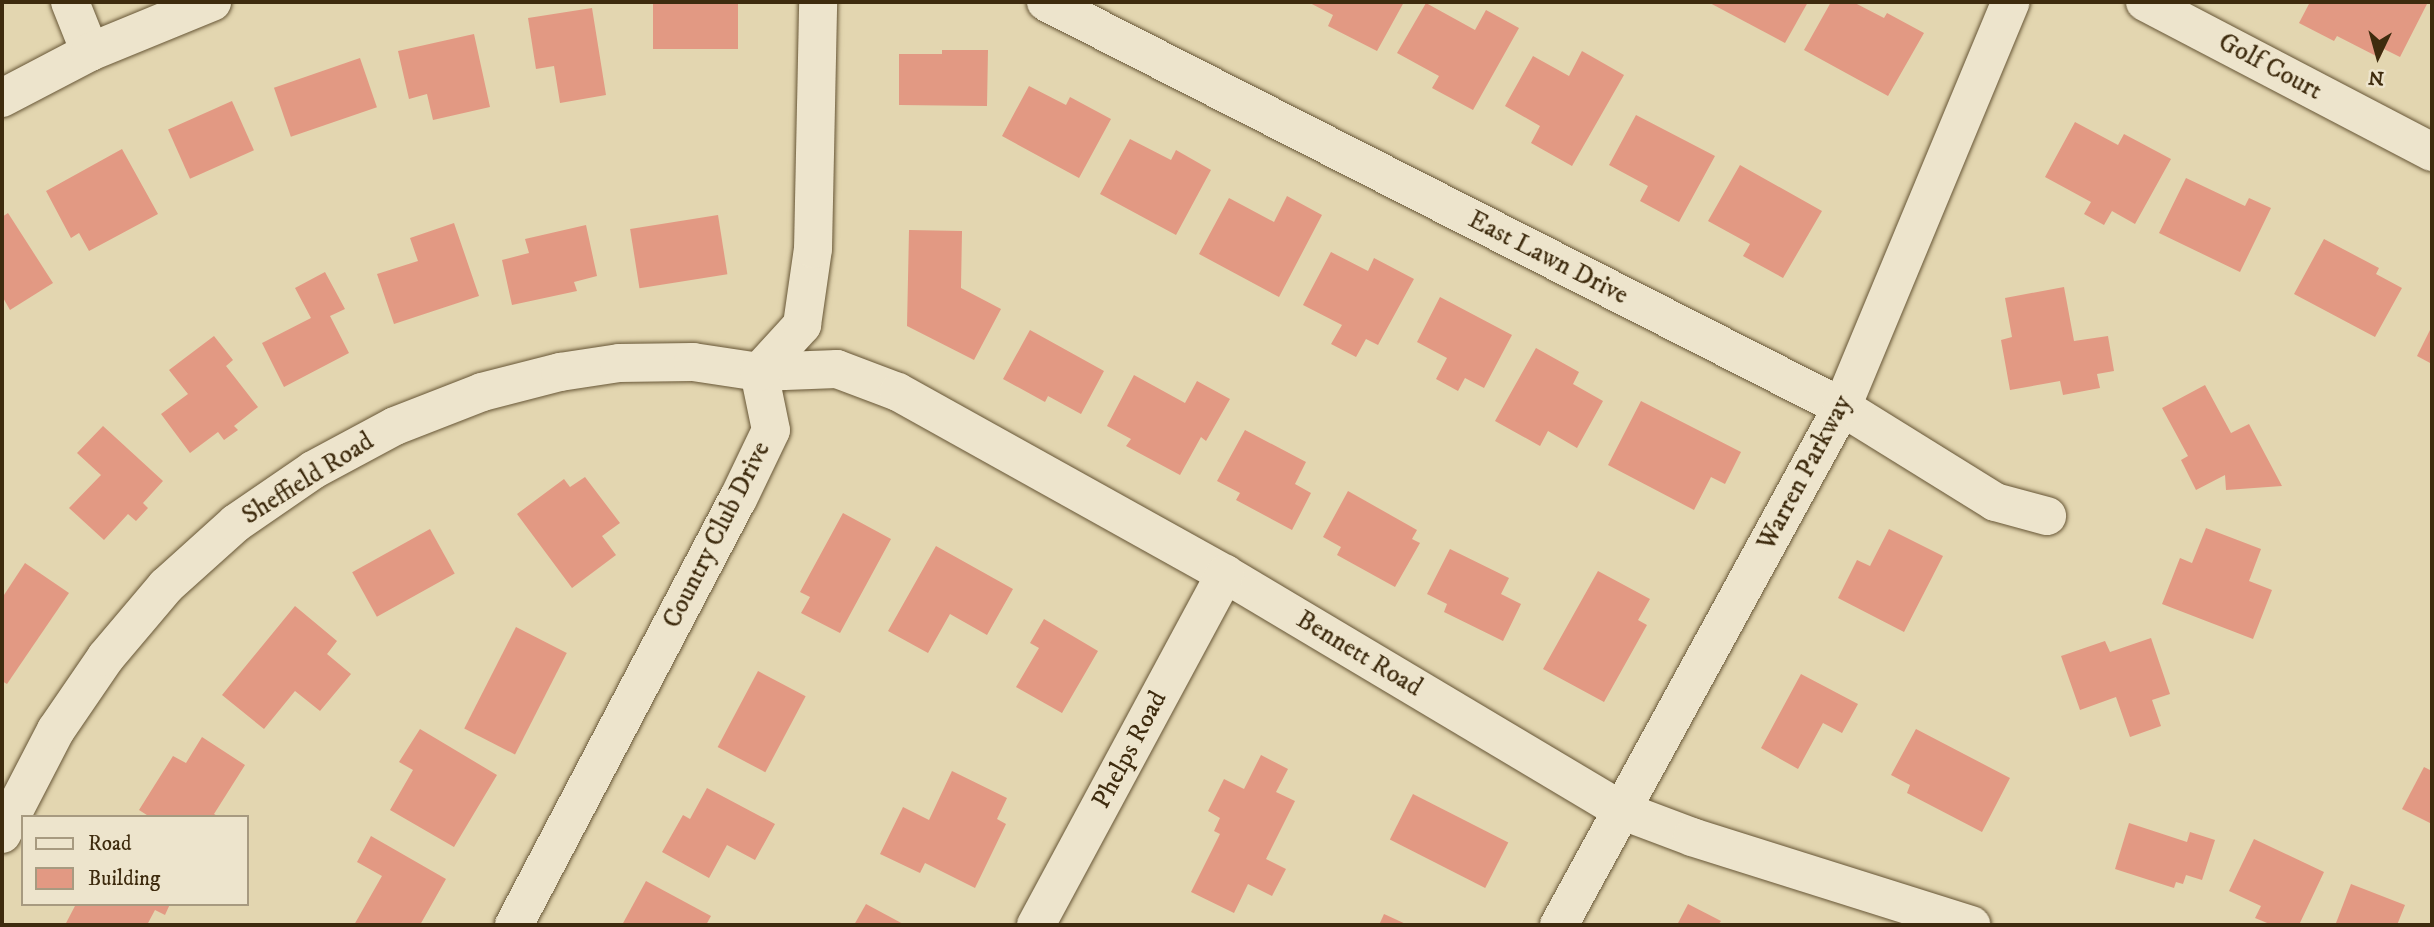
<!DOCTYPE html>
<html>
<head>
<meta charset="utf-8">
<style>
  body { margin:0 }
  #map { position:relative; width:2434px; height:927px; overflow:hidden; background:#e3d6b0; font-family:"IM FELL DW Pica",serif }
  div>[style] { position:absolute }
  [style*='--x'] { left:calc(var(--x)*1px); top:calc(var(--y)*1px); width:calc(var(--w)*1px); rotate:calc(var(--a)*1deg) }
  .building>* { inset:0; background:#e29983; transform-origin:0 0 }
  .roads { filter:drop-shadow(0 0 2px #675636) drop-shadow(0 0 2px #675636) }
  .minor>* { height:38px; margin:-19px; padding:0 19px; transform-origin:19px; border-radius:19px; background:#ede4cc }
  span { translate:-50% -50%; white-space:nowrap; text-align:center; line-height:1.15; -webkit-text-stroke:5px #ede4cc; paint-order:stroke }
  .street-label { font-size:26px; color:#3e2b0e }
  .frame { position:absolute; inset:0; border:4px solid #3e2b0e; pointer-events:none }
  .legend { position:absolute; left:21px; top:815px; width:228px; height:91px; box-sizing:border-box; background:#ede4cc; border:2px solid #a79a80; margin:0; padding:9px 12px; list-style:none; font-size:21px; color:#3e2b0e }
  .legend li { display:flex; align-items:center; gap:14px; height:35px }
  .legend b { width:35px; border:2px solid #a79a80 }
  .north { position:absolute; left:2343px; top:21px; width:70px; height:70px; -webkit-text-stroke:5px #ede4cc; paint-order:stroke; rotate:185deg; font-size:19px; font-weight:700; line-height:28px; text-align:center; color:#3e2b0e }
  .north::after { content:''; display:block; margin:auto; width:24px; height:32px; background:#3e2b0e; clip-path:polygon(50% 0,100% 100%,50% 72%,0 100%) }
</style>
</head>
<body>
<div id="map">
  <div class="building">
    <i style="left:653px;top:2px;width:85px;height:47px"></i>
    <i style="clip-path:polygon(1308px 2px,1404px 2px,1377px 51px,1328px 26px,1333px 15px)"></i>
    <i style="clip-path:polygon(1708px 2px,1808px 2px,1785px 43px)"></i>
    <i style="clip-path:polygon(1831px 2px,1853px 2px,1884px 18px,1887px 13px,1924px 33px,1888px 96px,1804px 50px)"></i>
    <i style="clip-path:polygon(2310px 2px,2428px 2px,2400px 57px,2384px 49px,2380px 58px,2337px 36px,2334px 41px,2299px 23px)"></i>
    <i style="clip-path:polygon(1426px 3px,1475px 30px,1486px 10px,1519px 28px,1473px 110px,1432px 88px,1439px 76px,1397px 53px)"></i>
    <i style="clip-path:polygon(592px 8px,606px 95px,560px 103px,554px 66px,536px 69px,528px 18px)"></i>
    <i style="clip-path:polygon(474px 34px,490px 107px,433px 120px,427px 94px,409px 99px,398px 51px)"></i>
    <i style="clip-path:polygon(942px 50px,988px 50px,987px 106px,899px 105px,899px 54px,942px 54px)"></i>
    <i style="clip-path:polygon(1582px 51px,1624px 75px,1572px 166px,1531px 143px,1540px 126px,1505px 106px,1533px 56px,1569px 76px)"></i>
    <i style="left:360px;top:58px;width:52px;height:91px;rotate:71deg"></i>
    <i style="clip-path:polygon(1029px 86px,1066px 105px,1070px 97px,1111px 119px,1079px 178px,1002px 136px)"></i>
    <i style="left:232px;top:101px;width:54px;height:70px;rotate:66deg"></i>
    <i style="clip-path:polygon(1636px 115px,1715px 156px,1679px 222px,1640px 201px,1648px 186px,1609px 165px)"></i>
    <i style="clip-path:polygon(2075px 122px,2118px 145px,2124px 134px,2171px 159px,2135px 224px,2112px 211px,2104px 225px,2084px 214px,2091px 202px,2045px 177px)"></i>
    <i style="clip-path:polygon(1130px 139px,1171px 160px,1176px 150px,1211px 170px,1176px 235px,1100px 194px)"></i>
    <i style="clip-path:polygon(122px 149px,158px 214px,89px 251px,79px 233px,71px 238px,46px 191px)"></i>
    <i style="clip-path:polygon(1740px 165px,1822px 211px,1783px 278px,1743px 256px,1750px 244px,1708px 221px)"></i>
    <i style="clip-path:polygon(2186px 178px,2245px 206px,2249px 198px,2271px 208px,2240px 272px,2159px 233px)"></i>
    <i style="clip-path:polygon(1287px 196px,1322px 215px,1279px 297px,1199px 254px,1229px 198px,1274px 222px)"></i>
    <i style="clip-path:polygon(8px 213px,53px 283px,10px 310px,2px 296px,2px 217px)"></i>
    <i style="left:718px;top:215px;width:60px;height:89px;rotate:81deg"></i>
    <i style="clip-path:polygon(454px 223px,479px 296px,394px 324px,377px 274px,418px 261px,410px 238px)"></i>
    <i style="clip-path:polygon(586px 225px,597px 276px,574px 282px,577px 291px,512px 305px,502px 260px,529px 253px,525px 239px)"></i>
    <i style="clip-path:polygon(909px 230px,962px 231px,961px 288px,1001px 309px,974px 360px,907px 326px)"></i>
    <i style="clip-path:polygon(2324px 239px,2379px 268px,2376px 274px,2402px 288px,2375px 337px,2294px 294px)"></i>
    <i style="clip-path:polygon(1331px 252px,1368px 271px,1374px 258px,1414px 279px,1378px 345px,1366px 339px,1356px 357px,1331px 344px,1342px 325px,1303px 305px)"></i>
    <i style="clip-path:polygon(325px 272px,345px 309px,330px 316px,349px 353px,284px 387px,262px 343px,311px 318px,295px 288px)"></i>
    <i style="clip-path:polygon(2064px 287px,2074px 341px,2108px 336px,2114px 371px,2097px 374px,2100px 388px,2063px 395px,2060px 381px,2010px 390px,2001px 340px,2012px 337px,2005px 298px)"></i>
    <i style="clip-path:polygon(1440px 297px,1512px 335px,1484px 388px,1465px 378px,1458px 391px,1436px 379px,1447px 358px,1417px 342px)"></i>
    <i style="clip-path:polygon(2432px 326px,2432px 364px,2417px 356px)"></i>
    <i style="clip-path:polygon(1030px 330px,1104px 371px,1081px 414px,1048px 396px,1045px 402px,1003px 379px)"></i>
    <i style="clip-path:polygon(214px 336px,233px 360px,226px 366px,258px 407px,234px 426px,238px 430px,224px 440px,218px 432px,190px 453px,161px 414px,188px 394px,169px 370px)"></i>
    <i style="clip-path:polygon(1536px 348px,1579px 372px,1573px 384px,1603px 401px,1577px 448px,1548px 431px,1540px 446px,1495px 421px)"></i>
    <i style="clip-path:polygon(1134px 375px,1185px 403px,1197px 381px,1230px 399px,1206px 441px,1201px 437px,1180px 475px,1126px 446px,1131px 439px,1107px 426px)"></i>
    <i style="clip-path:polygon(2205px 385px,2231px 433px,2249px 424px,2282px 486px,2226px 490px,2225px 475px,2196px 490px,2181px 460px,2188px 456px,2162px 408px)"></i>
    <i style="clip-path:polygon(1641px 401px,1741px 452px,1725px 484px,1711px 477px,1694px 510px,1608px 465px)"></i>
    <i style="clip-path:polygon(103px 426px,163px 481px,143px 503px,148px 508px,136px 521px,128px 514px,104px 540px,69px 508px,101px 475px,77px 453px)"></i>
    <i style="clip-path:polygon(1245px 430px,1306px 462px,1295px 484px,1311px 493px,1292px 530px,1236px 500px,1240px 493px,1217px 481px)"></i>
    <i style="clip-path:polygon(585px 477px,620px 523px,602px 536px,616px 555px,572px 588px,517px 514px,564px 479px,570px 487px)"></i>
    <i style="clip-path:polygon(1348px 491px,1417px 530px,1412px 539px,1420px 543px,1395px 587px,1337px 555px,1341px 547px,1323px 537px)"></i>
    <i style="clip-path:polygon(843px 513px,891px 539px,840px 633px,801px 613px,810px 597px,800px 592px)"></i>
    <i style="clip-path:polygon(2206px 528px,2261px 549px,2249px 581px,2272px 590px,2253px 639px,2162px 604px,2180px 558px,2192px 563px)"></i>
    <i style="left:430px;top:529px;width:51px;height:89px;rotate:61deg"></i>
    <i style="clip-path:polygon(1889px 529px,1943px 556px,1904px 632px,1838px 598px,1857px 560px,1870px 566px)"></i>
    <i style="clip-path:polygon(936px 546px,1013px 589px,987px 635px,950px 614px,928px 653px,888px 631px)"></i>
    <i style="clip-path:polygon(1450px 549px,1509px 578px,1501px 594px,1521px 604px,1503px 641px,1444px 612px,1447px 604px,1427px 594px)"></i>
    <i style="clip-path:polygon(25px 563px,69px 593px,7px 684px,2px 681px,2px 598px)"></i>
    <i style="clip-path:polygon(1598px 571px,1650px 599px,1638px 620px,1647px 625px,1604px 702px,1543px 669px)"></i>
    <i style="clip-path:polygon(295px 606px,337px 641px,327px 654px,351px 674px,320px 711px,295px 691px,264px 729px,222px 695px)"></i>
    <i style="clip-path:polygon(1044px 619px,1098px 651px,1062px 713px,1016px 687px,1039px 648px,1030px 643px)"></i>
    <i style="left:516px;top:627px;width:57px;height:114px;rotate:27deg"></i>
    <i style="clip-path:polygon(2151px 638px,2170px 694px,2152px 700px,2161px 726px,2130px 737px,2116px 697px,2080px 710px,2061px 656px,2105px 641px,2110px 652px)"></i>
    <i style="left:758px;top:671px;width:54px;height:86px;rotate:28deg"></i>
    <i style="clip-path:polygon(1801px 674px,1858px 704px,1842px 733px,1823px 723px,1798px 769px,1761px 748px)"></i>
    <i style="clip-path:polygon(420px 729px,497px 775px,454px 847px,390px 810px,413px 770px,399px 762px)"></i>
    <i style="clip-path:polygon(1916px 729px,2010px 778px,1982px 832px,1907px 793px,1910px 785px,1891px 775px)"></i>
    <i style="clip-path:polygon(202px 737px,245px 765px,214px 814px,219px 817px,150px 817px,139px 810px,173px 756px,186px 763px)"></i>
    <i style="clip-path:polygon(1261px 755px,1288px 769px,1276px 792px,1295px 801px,1266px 859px,1286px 869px,1272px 896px,1248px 884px,1234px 913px,1191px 892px,1220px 834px,1214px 831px,1220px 818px,1208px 811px,1224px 779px,1244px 789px)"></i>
    <i style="clip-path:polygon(2424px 767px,2432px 771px,2432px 824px,2402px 809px)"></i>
    <i style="clip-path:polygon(952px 771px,1007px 798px,997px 819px,1006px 824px,975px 888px,925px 863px,920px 873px,880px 854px,903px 807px,929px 820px)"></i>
    <i style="clip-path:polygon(707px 788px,775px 824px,755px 860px,727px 845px,709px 878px,662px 852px,683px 815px,690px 819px)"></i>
    <i style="left:1413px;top:794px;width:107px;height:51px;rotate:27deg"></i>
    <i style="clip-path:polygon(2129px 823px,2187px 842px,2190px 832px,2215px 840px,2202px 880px,2186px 875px,2183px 884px,2176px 882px,2174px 888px,2115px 869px)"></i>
    <i style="clip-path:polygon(371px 836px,446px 879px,420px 925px,354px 925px,382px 876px,357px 862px)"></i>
    <i style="clip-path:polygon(2254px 839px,2324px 872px,2299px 925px,2272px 925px,2255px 918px,2261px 906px,2229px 891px)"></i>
    <i style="clip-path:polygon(646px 881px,711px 916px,706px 925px,622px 925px)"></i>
    <i style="clip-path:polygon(2351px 884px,2405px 905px,2397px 925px,2336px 923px)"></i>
    <i style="clip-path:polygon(76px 904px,92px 905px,170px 904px,165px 915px,155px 910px,147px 925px,65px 925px)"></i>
    <i style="clip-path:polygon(866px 904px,905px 925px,854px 925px)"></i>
    <i style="clip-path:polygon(1688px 904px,1721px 921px,1718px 925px,1677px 925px)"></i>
    <i style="clip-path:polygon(1384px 914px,1408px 925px,1379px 925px)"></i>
  </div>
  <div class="roads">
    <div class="minor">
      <i style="--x:70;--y:2;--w:54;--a:68.2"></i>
      <i style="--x:1046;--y:2;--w:893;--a:26.97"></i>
      <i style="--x:1842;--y:407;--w:180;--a:31.8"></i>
      <i style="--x:1995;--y:502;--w:54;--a:15.1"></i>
      <i style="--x:2145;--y:2;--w:324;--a:27.6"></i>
      <i style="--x:2;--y:98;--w:99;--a:-27.6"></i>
      <i style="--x:90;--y:52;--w:132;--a:-22.3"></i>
      <i style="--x:2;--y:834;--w:117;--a:-62.6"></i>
      <i style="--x:56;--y:730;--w:88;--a:-55.6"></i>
      <i style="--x:106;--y:657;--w:93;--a:-49.8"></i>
      <i style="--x:166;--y:586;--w:94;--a:-42"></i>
      <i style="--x:236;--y:523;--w:93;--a:-34.5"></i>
      <i style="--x:313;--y:470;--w:93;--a:-28.2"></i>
      <i style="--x:395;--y:426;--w:93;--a:-21.3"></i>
      <i style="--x:482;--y:392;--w:81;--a:-14.4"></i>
      <i style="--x:560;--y:372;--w:60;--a:-8.7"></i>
      <i style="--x:619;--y:363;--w:74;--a:-0.8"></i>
      <i style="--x:693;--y:362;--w:67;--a:8.6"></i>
      <i style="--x:759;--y:372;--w:78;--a:-2.2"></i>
      <i style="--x:837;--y:369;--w:65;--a:20.7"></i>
      <i style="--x:898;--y:392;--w:374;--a:29.1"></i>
      <i style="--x:1225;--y:574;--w:463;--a:30.8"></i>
      <i style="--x:1623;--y:811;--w:74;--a:20.6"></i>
      <i style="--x:1692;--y:837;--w:293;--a:17.5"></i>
      <i style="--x:514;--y:925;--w:481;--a:-62.3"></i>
      <i style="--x:738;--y:499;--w:76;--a:-64.4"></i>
      <i style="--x:771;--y:430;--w:59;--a:-101.7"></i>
      <i style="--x:759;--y:372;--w:64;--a:-47.5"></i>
      <i style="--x:802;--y:325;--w:77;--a:-81.8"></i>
      <i style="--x:813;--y:249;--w:247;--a:-88.8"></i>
      <i style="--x:1036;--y:925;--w:399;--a:-61.7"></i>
      <i style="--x:1559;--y:925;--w:590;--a:-61.35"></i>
      <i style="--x:1842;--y:407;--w:439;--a:-67.4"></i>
    </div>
  </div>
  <div class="street-label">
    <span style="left:2270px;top:67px;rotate:28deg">Golf Court</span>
    <span style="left:1548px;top:258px;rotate:27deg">East Lawn Drive</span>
    <span style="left:1805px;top:473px;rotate:-62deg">Warren Parkway</span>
    <span style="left:308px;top:479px;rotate:-32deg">Sheffield Road</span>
    <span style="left:717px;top:535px;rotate:-63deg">Country Club Drive</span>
    <span style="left:1359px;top:654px;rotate:31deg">Bennett Road</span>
    <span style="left:1130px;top:750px;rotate:-62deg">Phelps Road</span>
  </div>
  <div class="frame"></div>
  <ul class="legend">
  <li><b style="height:9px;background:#ede4cc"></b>Road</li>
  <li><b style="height:19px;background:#e29983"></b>Building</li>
  </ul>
  <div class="north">N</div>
</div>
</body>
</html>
